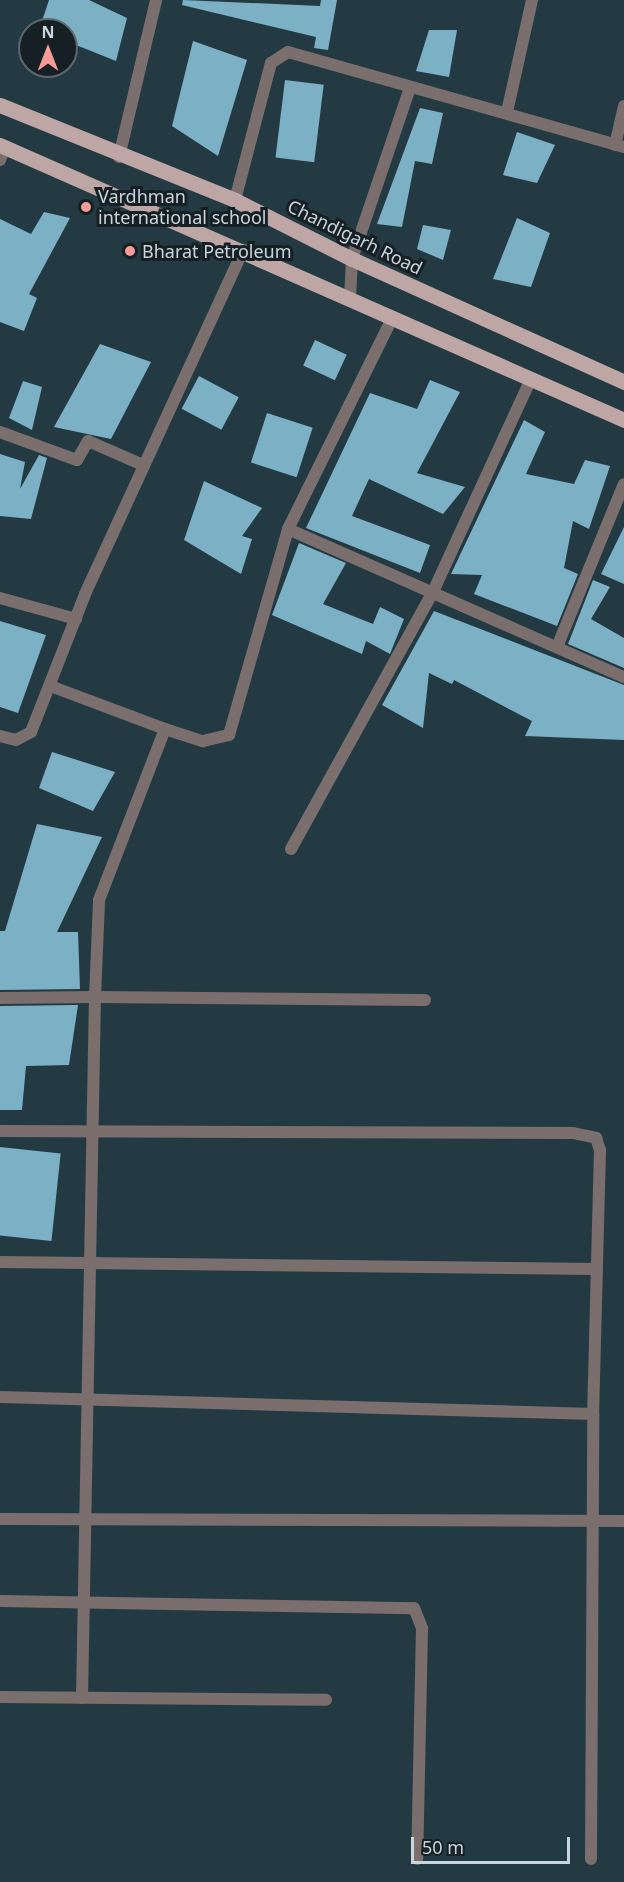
<!DOCTYPE html>
<html>
<head>
<meta charset="utf-8">
<style>
  body { margin:0 }
  #map { position:relative; width:624px; height:1882px; overflow:hidden; background:#243a43; font-family:"Noto Sans",sans-serif }
  div>[style] { position:absolute }
  [style*='--x'] { left:calc(var(--x)*1px); top:calc(var(--y)*1px); width:calc(var(--w)*1px); rotate:calc(var(--a)*1deg) }
  .building>* { inset:0; background:#7bb0c5; transform-origin:0 0 }
  .minor>* { height:12px; margin:-6px; padding:0 6px; transform-origin:6px; border-radius:6px; background:#7b6f6e }
  .primary>* { height:15px; margin:-7.5px; padding:0 7.5px; transform-origin:7.5px; border-radius:7.5px; background:#bea6a4 }
  .dots>* { width:16px; height:16px; translate:-50% -50%; box-sizing:border-box; border:3px solid #162024; border-radius:50% }
  span { translate:-50% -50%; white-space:nowrap; text-align:center; line-height:1.15; -webkit-text-stroke:6px #162024; paint-order:stroke }
  .poi-label { font-size:18px; color:#c8d5db }
  .left { translate:0 -50%; text-align:left }
  .street-label { font-size:18px; color:#c8d5db }
  .north { position:absolute; left:18px; top:18px; width:60px; height:60px; box-sizing:border-box; background:#162024; border:2px solid #5d686d; border-radius:50%; rotate:0deg; font-size:16px; font-weight:700; line-height:24px; text-align:center; color:#c8d5db }
  .north::after { content:''; display:block; margin:auto; width:21px; height:27px; background:#f59c96; clip-path:polygon(50% 0,100% 100%,50% 72%,0 100%) }
  .scale { position:absolute; left:411px; top:1837px; width:159px; height:27px; box-sizing:border-box; border:3px solid #c8d5db; border-top:0; padding-left:8px; font-size:18px; line-height:21px; white-space:nowrap; color:#c8d5db; -webkit-text-stroke:4px #162024; paint-order:stroke }
</style>
</head>
<body>
<div id="map">
  <div class="building">
    <i style="clip-path:polygon(49px 0,89px 0,127px 18px,116px 61px,66px 41px,66px 30px,39px 30px)"></i>
    <i style="clip-path:polygon(183px 0,320px 6px,321px 0,337px 0,328px 50px,314px 48px,316px 37px,182px 5px)"></i>
    <i style="clip-path:polygon(429px 30px,457px 30px,449px 77px,416px 71px)"></i>
    <i style="clip-path:polygon(193px 41px,247px 60px,218px 156px,172px 126px)"></i>
    <i style="left:285px;top:80px;width:39px;height:78px;rotate:7deg"></i>
    <i style="clip-path:polygon(420px 108px,443px 113px,432px 164px,415px 161px,402px 227px,377px 224px)"></i>
    <i style="clip-path:polygon(517px 132px,555px 145px,537px 183px,503px 175px)"></i>
    <i style="clip-path:polygon(44px 212px,70px 218px,29px 294px,37px 298px,24px 331px,0 322px,0 219px,31px 234px)"></i>
    <i style="clip-path:polygon(517px 218px,550px 233px,531px 287px,493px 279px)"></i>
    <i style="clip-path:polygon(423px 225px,451px 230px,443px 260px,417px 249px)"></i>
    <i style="left:315px;top:340px;width:35px;height:28px;rotate:25deg"></i>
    <i style="clip-path:polygon(100px 344px,151px 362px,111px 439px,54px 427px)"></i>
    <i style="left:199px;top:376px;width:45px;height:37px;rotate:28deg"></i>
    <i style="clip-path:polygon(430px 380px,460px 392px,417px 473px,465px 487px,443px 514px,369px 479px,352px 516px,430px 545px,420px 573px,306px 528px,370px 393px,417px 409px)"></i>
    <i style="clip-path:polygon(23px 381px,42px 387px,32px 430px,9px 418px)"></i>
    <i style="left:267px;top:413px;width:48px;height:52px;rotate:18deg"></i>
    <i style="clip-path:polygon(524px 420px,545px 432px,526px 474px,574px 484px,585px 460px,610px 466px,589px 529px,573px 521px,564px 568px,578px 574px,557px 626px,474px 594px,482px 575px,451px 574px)"></i>
    <i style="clip-path:polygon(0 454px,25px 462px,20px 489px,39px 455px,47px 458px,31px 519px,0 516px)"></i>
    <i style="clip-path:polygon(204px 481px,262px 508px,242px 536px,252px 539px,241px 574px,184px 540px)"></i>
    <i style="clip-path:polygon(624px 527px,624px 584px,601px 574px)"></i>
    <i style="clip-path:polygon(299px 543px,346px 563px,323px 604px,373px 624px,380px 607px,404px 619px,390px 654px,366px 641px,362px 654px,272px 615px)"></i>
    <i style="clip-path:polygon(593px 580px,610px 587px,591px 619px,624px 638px,624px 668px,568px 644px)"></i>
    <i style="clip-path:polygon(434px 611px,624px 685px,624px 740px,525px 736px,532px 721px,454px 680px,452px 684px,429px 673px,423px 728px,382px 705px)"></i>
    <i style="clip-path:polygon(0 621px,46px 635px,18px 713px,0 707px)"></i>
    <i style="clip-path:polygon(52px 752px,115px 772px,93px 811px,39px 788px)"></i>
    <i style="clip-path:polygon(37px 824px,102px 837px,57px 932px,78px 932px,80px 989px,0 990px,0 931px,5px 931px)"></i>
    <i style="clip-path:polygon(78px 1005px,69px 1065px,26px 1066px,22px 1110px,0 1110px,0 1006px)"></i>
    <i style="left:0;top:1147px;width:61px;height:88px;rotate:6deg"></i>
  </div>
  <div class="minor">
    <i style="--x:507;--y:112;--w:115;--a:-77.4"></i>
    <i style="--x:615;--y:145;--w:40;--a:-77"></i>
    <i style="--x:119;--y:157;--w:161;--a:-76.7"></i>
    <i style="--x:0;--y:160;--w:14;--a:-69"></i>
    <i style="--x:235;--y:200;--w:142;--a:-75.3"></i>
    <i style="--x:271;--y:63;--w:20;--a:-33"></i>
    <i style="--x:288;--y:52;--w:349;--a:15.8"></i>
    <i style="--x:350;--y:298;--w:39;--a:-87"></i>
    <i style="--x:352;--y:259;--w:181;--a:-71.3"></i>
    <i style="--x:0;--y:432;--w:82;--a:20"></i>
    <i style="--x:77;--y:460;--w:22;--a:-60"></i>
    <i style="--x:88;--y:441;--w:60;--a:23.6"></i>
    <i style="--x:288;--y:529;--w:367;--a:23.8"></i>
    <i style="--x:0;--y:598;--w:79;--a:15.4"></i>
    <i style="--x:557;--y:647;--w:176;--a:-67.7"></i>
    <i style="--x:53;--y:687;--w:120;--a:20.6"></i>
    <i style="--x:0;--y:736;--w:16;--a:14"></i>
    <i style="--x:16;--y:740;--w:17;--a:-28"></i>
    <i style="--x:31;--y:732;--w:148;--a:-68.6"></i>
    <i style="--x:85;--y:594;--w:379;--a:-65.3"></i>
    <i style="--x:291;--y:849;--w:291;--a:-61.1"></i>
    <i style="--x:432;--y:594;--w:234;--a:-65.3"></i>
    <i style="--x:0;--y:998;--w:95;--a:-0.6"></i>
    <i style="--x:95;--y:997;--w:97;--a:-87.6"></i>
    <i style="--x:99;--y:900;--w:183;--a:-68.9"></i>
    <i style="--x:165;--y:729;--w:40;--a:18"></i>
    <i style="--x:203;--y:741;--w:27;--a:-13"></i>
    <i style="--x:229;--y:735;--w:214;--a:-74"></i>
    <i style="--x:288;--y:529;--w:234;--a:-63.7"></i>
    <i style="--x:0;--y:1131;--w:573;--a:0.2"></i>
    <i style="--x:573;--y:1133;--w:24;--a:12"></i>
    <i style="--x:596;--y:1138;--w:13;--a:72"></i>
    <i style="--x:600;--y:1150;--w:264;--a:91.5"></i>
    <i style="--x:593;--y:1414;--w:593;--a:-178.36"></i>
    <i style="--x:0;--y:1262;--w:597;--a:0.67"></i>
    <i style="--x:0;--y:1519;--w:624;--a:0.18"></i>
    <i style="--x:0;--y:1601;--w:414;--a:1"></i>
    <i style="--x:414;--y:1608;--w:22;--a:68"></i>
    <i style="--x:422;--y:1628;--w:231;--a:91.2"></i>
    <i style="--x:0;--y:1697;--w:326;--a:0.5"></i>
    <i style="--x:82;--y:1698;--w:701;--a:-88.94"></i>
    <i style="--x:95;--y:997;--w:330;--a:0.5"></i>
    <i style="--x:591;--y:1859;--w:445;--a:-89.7"></i>
  </div>
  <div class="primary">
    <i style="--x:0;--y:105;--w:253;--a:22"></i>
    <i style="--x:235;--y:200;--w:131;--a:26.8"></i>
    <i style="--x:352;--y:259;--w:299;--a:24.3"></i>
    <i style="--x:0;--y:145;--w:682;--a:23.78"></i>
  </div>
  <div class="dots">
    <i style="left:86px;top:207px;background:#f59c96"></i>
    <i style="left:130px;top:251px;background:#f59c96"></i>
  </div>
  <div class="poi-label">
    <span class="left" style="left:98px;top:207px">Vardhman<br>international school</span>
    <span class="left" style="left:142px;top:251px">Bharat Petroleum</span>
  </div>
  <div class="street-label">
    <span style="left:355px;top:237px;rotate:26deg">Chandigarh Road</span>
  </div>
  <div class="north">N</div>
  <div class="scale">50 m</div>
</div>
</body>
</html>
